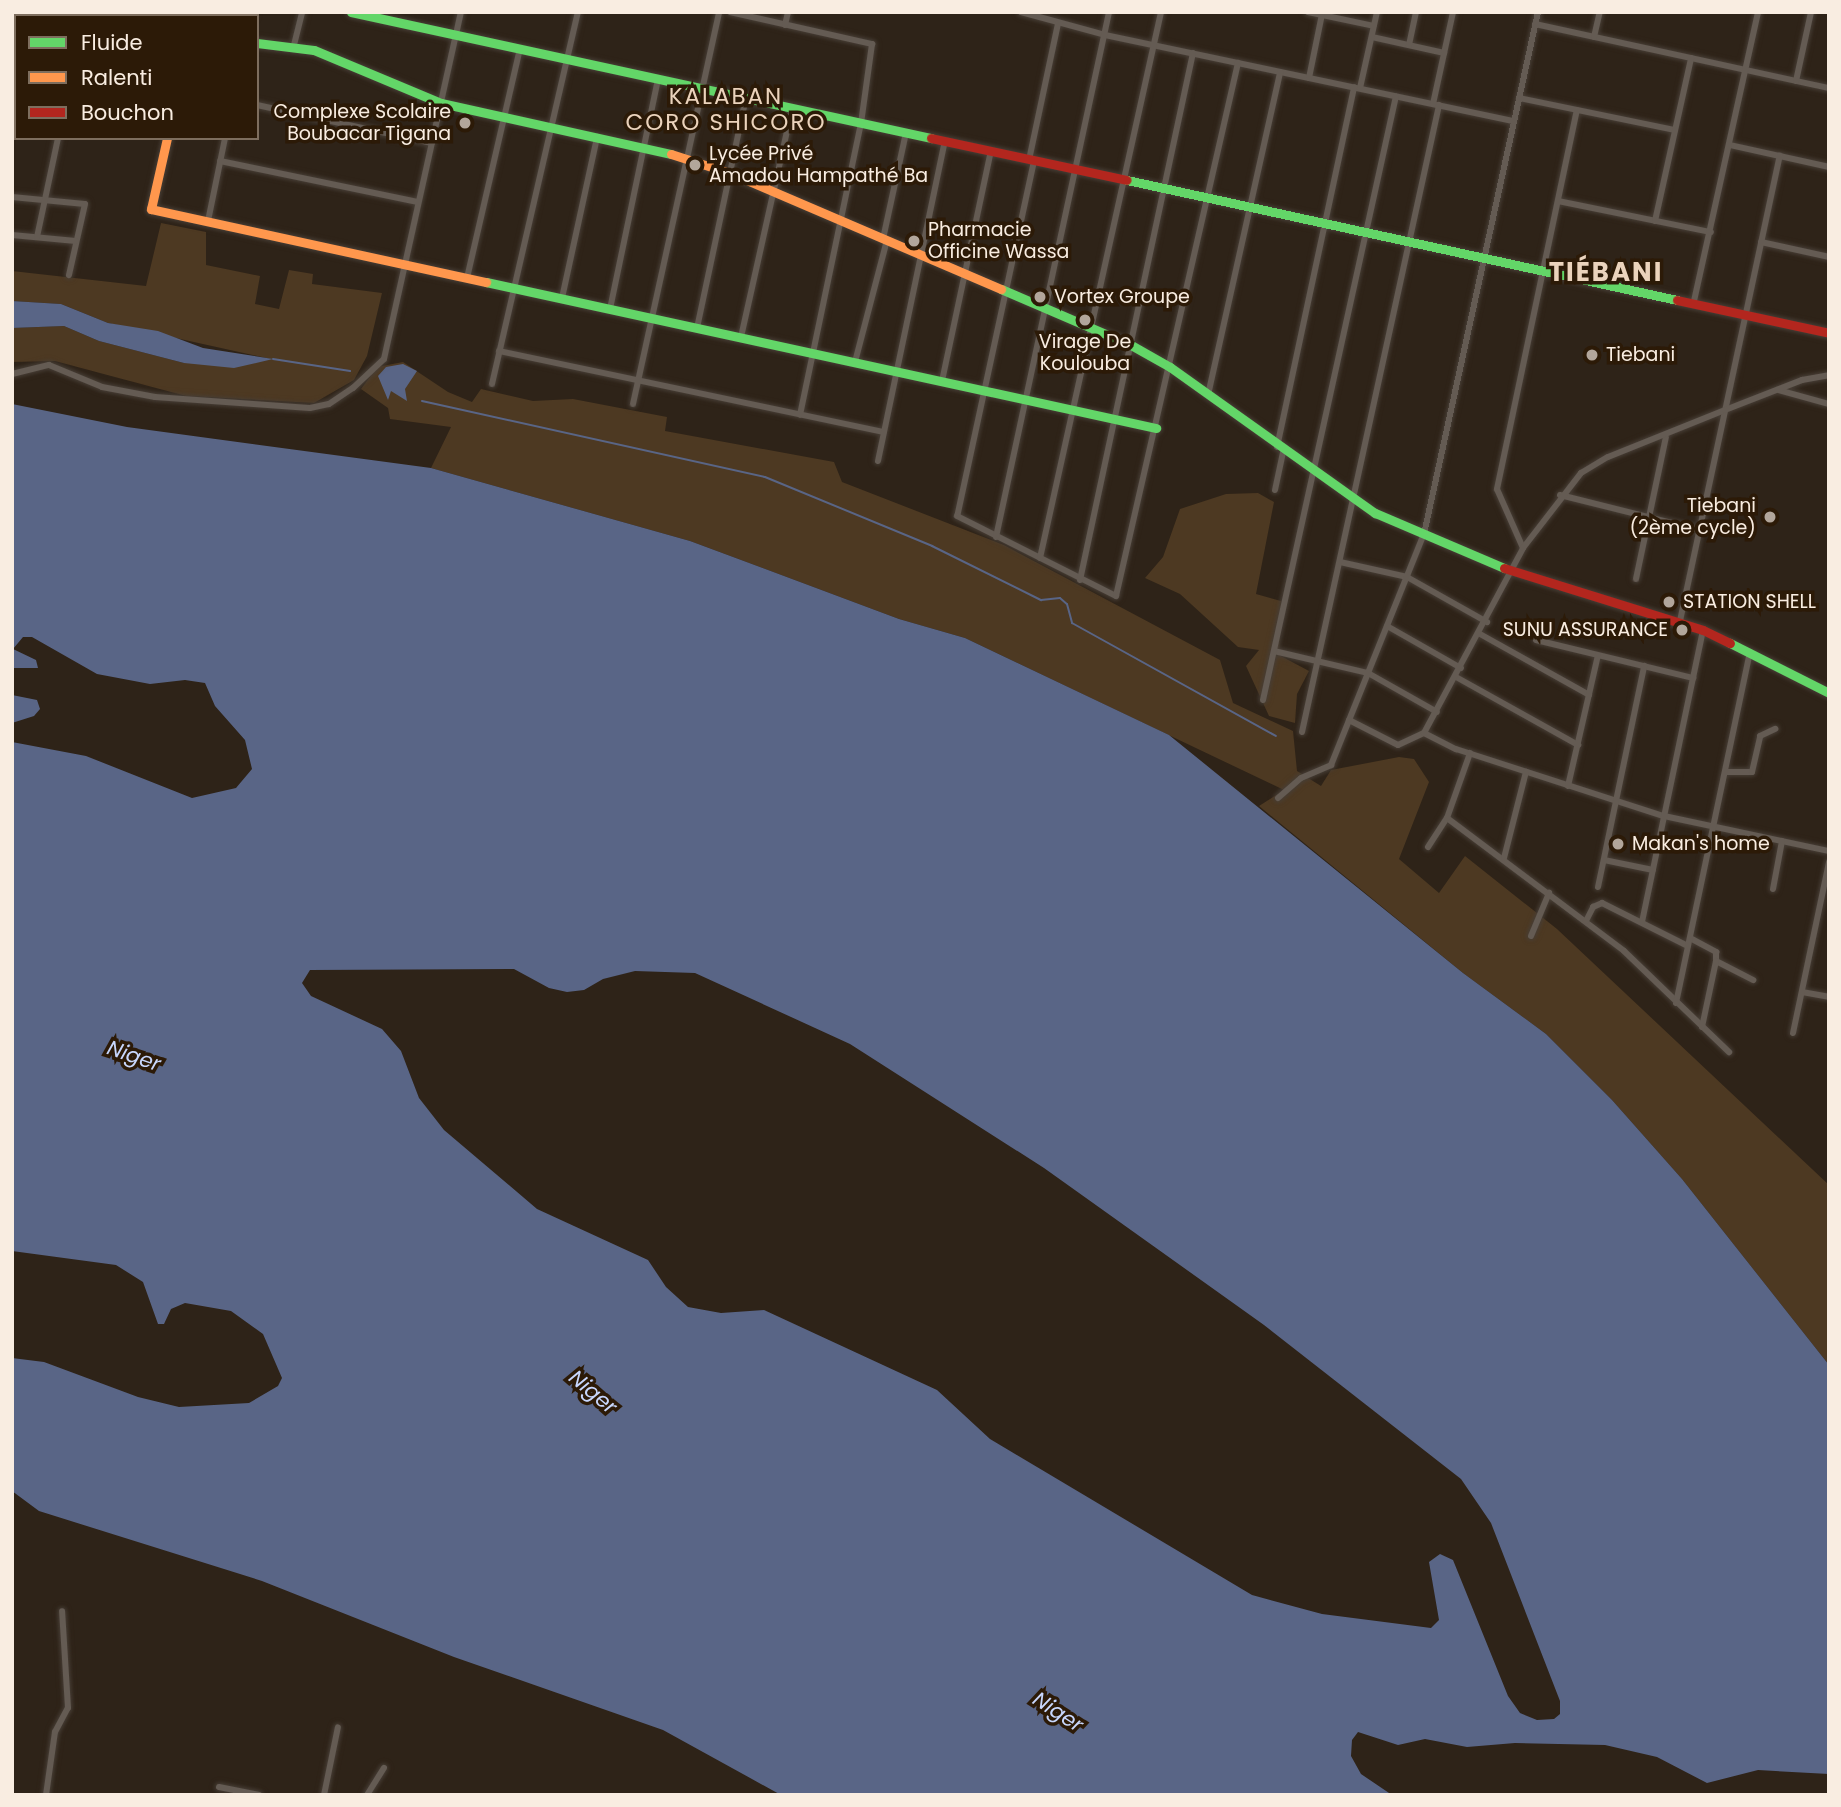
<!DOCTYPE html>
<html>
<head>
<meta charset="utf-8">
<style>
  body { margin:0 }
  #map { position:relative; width:1841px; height:1807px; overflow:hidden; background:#2e2318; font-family:Poppins,sans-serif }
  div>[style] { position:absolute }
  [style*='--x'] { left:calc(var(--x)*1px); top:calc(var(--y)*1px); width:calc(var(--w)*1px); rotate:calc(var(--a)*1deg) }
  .green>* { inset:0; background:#4d3922 }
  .water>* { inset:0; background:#596586 }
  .stream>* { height:2px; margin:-1px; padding:0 1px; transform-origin:1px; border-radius:1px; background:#596586 }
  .roads { filter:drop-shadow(0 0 2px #473e36) drop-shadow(0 0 2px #473e36) }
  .street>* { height:6px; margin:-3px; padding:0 3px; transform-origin:3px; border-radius:3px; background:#645b53 }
  .fast>* { height:9px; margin:-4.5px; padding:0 4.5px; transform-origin:4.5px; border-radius:4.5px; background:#63d668 }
  .slow>* { height:9px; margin:-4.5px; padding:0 4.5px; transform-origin:4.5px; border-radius:4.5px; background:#ff974d }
  .jam>* { height:9px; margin:-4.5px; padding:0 4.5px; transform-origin:4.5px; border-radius:4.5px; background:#b3261e }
  .dots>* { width:19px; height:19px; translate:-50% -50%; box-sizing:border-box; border:4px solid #2c1a07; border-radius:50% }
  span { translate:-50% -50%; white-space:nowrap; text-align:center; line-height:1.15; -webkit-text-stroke:7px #2c1a07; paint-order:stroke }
  .poi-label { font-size:19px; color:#f9ede1 }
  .right { translate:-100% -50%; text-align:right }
  .left { translate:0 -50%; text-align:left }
  .water-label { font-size:21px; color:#c8d7fd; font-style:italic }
  .quarter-label { font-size:23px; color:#ebd3bc; letter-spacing:2px }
  .district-label { font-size:26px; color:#ebd3bc; font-weight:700; letter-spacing:2px }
  .frame { position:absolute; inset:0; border:14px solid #f9ede1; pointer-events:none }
  .legend { position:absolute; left:14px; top:14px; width:245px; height:126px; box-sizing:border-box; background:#2c1a07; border:2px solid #7e6e5e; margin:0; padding:9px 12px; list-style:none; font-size:21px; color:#f9ede1 }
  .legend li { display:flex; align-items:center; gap:14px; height:35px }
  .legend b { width:35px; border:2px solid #7e6e5e }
</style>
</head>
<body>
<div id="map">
  <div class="green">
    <i style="clip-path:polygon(161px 223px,206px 232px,206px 265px,260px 276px,255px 304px,279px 309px,289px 270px,313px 274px,312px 284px,382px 293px,367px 356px,354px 380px,314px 403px,186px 396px,55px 361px,12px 362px,12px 328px,64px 326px,99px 341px,184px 363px,271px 359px,108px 323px,61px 304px,12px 301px,12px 271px,146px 286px)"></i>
    <i style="clip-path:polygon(403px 362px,448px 392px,472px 402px,481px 389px,533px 401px,573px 399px,667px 417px,665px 431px,834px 462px,842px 482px,1004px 545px,1220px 660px,1233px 703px,1293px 731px,1297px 771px,1321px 786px,1331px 770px,1399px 757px,1414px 759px,1429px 782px,1399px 859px,1439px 893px,1465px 856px,1557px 929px,1829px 1185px,1829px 1365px,1682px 1179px,1612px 1100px,1546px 1034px,1463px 973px,1259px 806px,1284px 790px,965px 638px,899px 619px,690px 541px,431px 468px,451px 427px,390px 419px,388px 408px,361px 389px,377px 367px)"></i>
    <i style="clip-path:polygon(1258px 493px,1274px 502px,1256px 594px,1281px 601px,1279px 655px,1309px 671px,1297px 694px,1295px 723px,1269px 716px,1246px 666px,1259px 650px,1238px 647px,1180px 594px,1145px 578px,1163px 557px,1180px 509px,1226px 494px)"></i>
  </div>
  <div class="water">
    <i style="clip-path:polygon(12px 301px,61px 304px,108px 323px,158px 331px,203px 348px,273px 359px,234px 368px,184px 363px,99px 341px,64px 326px,12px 328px)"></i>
    <i style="clip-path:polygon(403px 364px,417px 371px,405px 389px,407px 401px,391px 391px,388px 400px,378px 376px,386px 367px)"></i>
    <i style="clip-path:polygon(evenodd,12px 404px,127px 427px,431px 468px,690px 541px,899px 619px,965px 638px,1169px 735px,1463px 973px,1546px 1034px,1612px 1100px,1682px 1179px,1829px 1365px,1829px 1774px,1758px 1770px,1707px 1783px,1657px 1757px,1605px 1745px,1515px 1743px,1467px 1747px,1425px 1739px,1398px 1745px,1358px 1732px,1352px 1740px,1351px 1756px,1361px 1774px,1392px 1795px,781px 1795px,663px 1730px,454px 1657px,262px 1581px,39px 1511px,12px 1491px,12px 1358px,44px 1362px,138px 1397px,179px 1407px,249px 1403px,278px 1386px,282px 1378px,263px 1334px,231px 1311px,185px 1303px,171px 1309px,164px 1324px,158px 1324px,143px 1282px,116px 1265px,12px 1251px,12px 742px,86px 756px,192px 798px,236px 788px,252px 769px,245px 740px,215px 706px,205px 683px,185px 680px,150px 684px,97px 674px,32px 637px,23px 637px,13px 649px,36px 660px,38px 668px,12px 668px,12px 404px,514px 969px,549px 988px,567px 992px,584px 990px,603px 979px,635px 971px,695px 973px,850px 1044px,1044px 1168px,1264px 1325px,1461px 1479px,1491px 1523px,1560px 1701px,1560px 1714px,1554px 1719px,1537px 1720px,1520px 1713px,1508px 1696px,1453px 1560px,1440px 1554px,1429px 1562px,1439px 1620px,1431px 1628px,1322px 1614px,1252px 1595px,990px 1439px,937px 1390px,764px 1310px,721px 1313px,688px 1307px,666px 1287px,648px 1260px,537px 1209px,444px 1130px,419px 1098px,401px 1051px,382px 1029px,311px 996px,302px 983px,310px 970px,514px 969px)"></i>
    <i style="clip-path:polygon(12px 695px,37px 700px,40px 709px,34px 716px,12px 723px)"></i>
  </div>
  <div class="stream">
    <i style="--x:273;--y:359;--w:78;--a:8.9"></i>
    <i style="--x:422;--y:401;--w:351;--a:12.5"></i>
    <i style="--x:765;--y:477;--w:181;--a:22.4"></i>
    <i style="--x:932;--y:546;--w:122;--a:26.4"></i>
    <i style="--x:1041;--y:600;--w:19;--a:-6"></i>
    <i style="--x:1060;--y:598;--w:9;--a:41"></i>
    <i style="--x:1067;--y:604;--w:20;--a:75"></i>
    <i style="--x:1072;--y:623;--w:233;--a:29"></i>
  </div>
  <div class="roads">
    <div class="street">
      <i style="--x:730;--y:12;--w:146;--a:12.7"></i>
      <i style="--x:872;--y:44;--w:80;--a:97.9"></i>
      <i style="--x:861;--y:123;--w:298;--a:101.8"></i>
      <i style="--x:1021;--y:12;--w:87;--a:15.3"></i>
      <i style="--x:1105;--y:35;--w:418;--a:11.9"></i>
      <i style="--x:1308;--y:12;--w:67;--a:12"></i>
      <i style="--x:30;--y:16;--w:4;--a:-90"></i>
      <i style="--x:85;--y:16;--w:4;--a:-76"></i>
      <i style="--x:138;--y:16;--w:4;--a:-76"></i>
      <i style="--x:193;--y:16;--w:4;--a:-76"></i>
      <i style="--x:252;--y:16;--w:4;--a:-90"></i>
      <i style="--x:1535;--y:24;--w:301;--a:12.3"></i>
      <i style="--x:785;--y:25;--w:13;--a:-77"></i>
      <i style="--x:1372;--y:37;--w:74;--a:12.5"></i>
      <i style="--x:1594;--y:37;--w:26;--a:-77"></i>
      <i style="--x:294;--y:45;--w:34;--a:-76"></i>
      <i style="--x:1409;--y:45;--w:34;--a:-78"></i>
      <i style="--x:1309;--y:78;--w:65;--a:-78.5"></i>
      <i style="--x:1796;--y:81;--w:71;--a:-77.7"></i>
      <i style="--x:1360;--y:88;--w:78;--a:-77.4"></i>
      <i style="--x:1519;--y:98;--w:159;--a:11.6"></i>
      <i style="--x:1433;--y:104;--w:94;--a:-77.7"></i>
      <i style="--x:257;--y:105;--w:179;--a:12.3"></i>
      <i style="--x:12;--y:115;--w:4;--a:0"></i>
      <i style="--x:1730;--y:145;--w:101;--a:12.5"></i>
      <i style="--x:1029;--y:160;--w:140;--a:-78"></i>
      <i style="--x:220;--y:161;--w:202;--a:11.7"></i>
      <i style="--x:1034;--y:161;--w:363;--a:102.2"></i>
      <i style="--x:957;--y:516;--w:178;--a:26.7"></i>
      <i style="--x:1116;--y:596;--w:547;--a:-77.11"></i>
      <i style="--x:12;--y:197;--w:73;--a:5.5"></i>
      <i style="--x:85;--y:204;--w:73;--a:102.7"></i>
      <i style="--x:1558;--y:201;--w:156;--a:11.5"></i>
      <i style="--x:208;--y:221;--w:85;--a:-78.4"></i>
      <i style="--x:1655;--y:221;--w:167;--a:-77.5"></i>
      <i style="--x:12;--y:235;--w:64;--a:5.4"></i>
      <i style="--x:37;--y:237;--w:101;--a:-78"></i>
      <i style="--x:883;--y:239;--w:108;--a:-77.8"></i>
      <i style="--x:1761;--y:242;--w:70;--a:12.4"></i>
      <i style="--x:467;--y:278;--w:235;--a:-77"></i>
      <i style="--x:562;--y:298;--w:165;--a:-77.7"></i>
      <i style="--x:1694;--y:301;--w:296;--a:-77.5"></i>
      <i style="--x:610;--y:309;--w:235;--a:-78.2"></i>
      <i style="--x:697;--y:328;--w:235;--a:-78"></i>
      <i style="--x:741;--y:337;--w:235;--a:-77.4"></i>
      <i style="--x:499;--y:351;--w:393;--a:11.9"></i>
      <i style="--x:855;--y:362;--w:126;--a:-75.3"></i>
      <i style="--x:12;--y:374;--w:38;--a:-14"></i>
      <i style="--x:49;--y:365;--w:57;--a:22.5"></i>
      <i style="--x:102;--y:387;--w:54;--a:10.7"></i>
      <i style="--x:155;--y:397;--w:155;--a:4.1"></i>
      <i style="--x:310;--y:408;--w:19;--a:-12"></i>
      <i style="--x:329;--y:404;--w:29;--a:-34"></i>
      <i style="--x:353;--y:388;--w:42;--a:-43.1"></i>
      <i style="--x:384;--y:359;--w:355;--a:-77.5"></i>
      <i style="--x:942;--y:381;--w:235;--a:-78"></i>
      <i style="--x:492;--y:384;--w:382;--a:-77"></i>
      <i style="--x:1778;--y:390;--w:53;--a:15.4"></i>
      <i style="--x:1208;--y:395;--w:331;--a:-77.4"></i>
      <i style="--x:633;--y:404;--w:401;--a:-77.6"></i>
      <i style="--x:1277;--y:447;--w:368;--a:-77.9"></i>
      <i style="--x:878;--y:461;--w:327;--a:-78.2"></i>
      <i style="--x:1275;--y:490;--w:39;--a:-78"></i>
      <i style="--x:1560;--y:495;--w:144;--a:14"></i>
      <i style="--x:996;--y:537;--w:537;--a:-77.85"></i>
      <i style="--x:1523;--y:548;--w:64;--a:-113.8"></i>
      <i style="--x:1497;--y:489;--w:387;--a:-78.1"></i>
      <i style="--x:1040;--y:558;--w:559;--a:-77.5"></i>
      <i style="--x:1340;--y:562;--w:69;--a:12.6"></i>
      <i style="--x:1407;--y:577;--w:92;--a:29.4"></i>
      <i style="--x:1636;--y:579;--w:145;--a:-78.1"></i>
      <i style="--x:1080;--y:580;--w:539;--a:-77.9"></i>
      <i style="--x:1680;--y:621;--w:476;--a:-77.9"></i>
      <i style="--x:1387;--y:626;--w:85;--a:29.6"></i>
      <i style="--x:1480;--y:634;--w:125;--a:29.2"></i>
      <i style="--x:1536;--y:640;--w:162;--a:13.6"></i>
      <i style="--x:1274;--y:651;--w:97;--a:13.2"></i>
      <i style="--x:1368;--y:673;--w:79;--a:29.5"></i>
      <i style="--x:1456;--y:677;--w:140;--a:29.1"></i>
      <i style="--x:1263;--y:700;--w:618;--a:-77.58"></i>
      <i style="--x:1349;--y:720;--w:55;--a:27"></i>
      <i style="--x:1398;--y:745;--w:29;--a:-25"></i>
      <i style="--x:1424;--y:733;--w:210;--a:-61.8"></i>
      <i style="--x:1523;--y:548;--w:95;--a:-52.3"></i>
      <i style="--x:1581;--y:473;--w:31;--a:-31"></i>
      <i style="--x:1608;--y:457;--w:126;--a:-21.9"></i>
      <i style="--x:1725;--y:410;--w:83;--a:-21.3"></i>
      <i style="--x:1802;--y:380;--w:27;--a:-10"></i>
      <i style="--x:1302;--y:732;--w:642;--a:-77.67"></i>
      <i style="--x:1424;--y:733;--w:36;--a:27"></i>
      <i style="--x:1456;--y:749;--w:219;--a:17.9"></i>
      <i style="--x:1664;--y:816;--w:169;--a:12"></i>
      <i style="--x:1725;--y:772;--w:27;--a:0"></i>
      <i style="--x:1752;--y:772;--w:37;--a:-77"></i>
      <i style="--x:1760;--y:736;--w:17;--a:-25"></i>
      <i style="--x:1568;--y:786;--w:134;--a:-77.1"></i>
      <i style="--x:1278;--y:798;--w:30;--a:-41"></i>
      <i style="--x:1301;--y:778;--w:33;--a:-23"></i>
      <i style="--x:1331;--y:765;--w:249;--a:-68.1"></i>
      <i style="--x:1424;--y:534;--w:534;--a:-77.68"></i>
      <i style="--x:1447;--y:818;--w:221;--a:36.9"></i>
      <i style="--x:1624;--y:951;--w:146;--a:43.9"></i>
      <i style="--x:1428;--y:847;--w:35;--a:-57"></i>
      <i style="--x:1447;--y:818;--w:69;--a:-70.5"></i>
      <i style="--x:1504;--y:858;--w:89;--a:-75.7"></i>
      <i style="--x:1604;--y:860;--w:50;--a:11.5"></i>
      <i style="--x:1598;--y:887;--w:226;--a:-78.2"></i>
      <i style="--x:1773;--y:889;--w:49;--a:-79.4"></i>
      <i style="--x:1586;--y:921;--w:16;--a:-63"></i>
      <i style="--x:1593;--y:907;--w:10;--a:-24"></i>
      <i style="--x:1602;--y:903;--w:96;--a:26.6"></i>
      <i style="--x:1642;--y:922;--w:298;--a:-78.2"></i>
      <i style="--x:1531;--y:936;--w:47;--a:-67.3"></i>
      <i style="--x:1690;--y:938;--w:30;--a:28"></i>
      <i style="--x:1716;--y:952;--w:9;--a:90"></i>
      <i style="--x:1716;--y:961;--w:42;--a:27.2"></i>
      <i style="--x:1802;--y:992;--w:27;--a:10"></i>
      <i style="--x:1676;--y:1003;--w:359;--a:-78.1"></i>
      <i style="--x:1702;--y:1027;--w:67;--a:-78"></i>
      <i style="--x:1793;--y:1033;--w:175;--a:-78.1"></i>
      <i style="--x:219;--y:1787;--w:41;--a:11.3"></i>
      <i style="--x:46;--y:1795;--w:64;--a:-81.9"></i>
      <i style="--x:55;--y:1732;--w:27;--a:-62"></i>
      <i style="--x:68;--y:1708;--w:97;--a:-93.5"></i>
      <i style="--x:324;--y:1795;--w:69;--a:-78.4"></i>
      <i style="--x:367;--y:1795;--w:32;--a:-58"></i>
    </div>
    <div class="fast">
      <i style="--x:351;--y:12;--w:594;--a:12.26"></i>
      <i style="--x:12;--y:39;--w:4;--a:-14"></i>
      <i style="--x:257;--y:43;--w:57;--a:7"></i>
      <i style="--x:314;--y:50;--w:138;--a:22.7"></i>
      <i style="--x:441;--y:103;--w:236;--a:12.5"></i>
      <i style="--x:1127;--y:180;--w:563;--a:12.31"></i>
      <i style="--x:486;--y:282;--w:686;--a:12.29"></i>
      <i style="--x:1001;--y:289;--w:142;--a:23.3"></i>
      <i style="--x:1131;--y:345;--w:45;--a:29.4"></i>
      <i style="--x:1170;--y:367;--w:252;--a:35.5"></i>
      <i style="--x:1375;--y:513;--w:140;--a:23.1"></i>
      <i style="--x:1730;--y:643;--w:111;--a:26.8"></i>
    </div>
    <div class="slow">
      <i style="--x:167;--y:138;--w:73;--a:102.7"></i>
      <i style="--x:151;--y:209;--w:343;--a:12.3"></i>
      <i style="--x:671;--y:154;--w:62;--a:17.9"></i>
      <i style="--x:730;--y:173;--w:295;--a:23.2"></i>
    </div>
    <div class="jam">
      <i style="--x:931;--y:138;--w:200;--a:12.1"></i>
      <i style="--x:1677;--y:300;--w:156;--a:12.2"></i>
      <i style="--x:1504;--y:568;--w:208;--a:17.3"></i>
      <i style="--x:1703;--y:630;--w:30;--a:26"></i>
    </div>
  </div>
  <div class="dots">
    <i style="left:465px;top:123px;background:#b2a69b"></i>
    <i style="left:695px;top:165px;background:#b2a69b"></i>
    <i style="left:914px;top:241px;background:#b2a69b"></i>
    <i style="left:1040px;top:297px;background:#b2a69b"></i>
    <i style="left:1085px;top:320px;background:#b2a69b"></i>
    <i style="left:1592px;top:355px;background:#b2a69b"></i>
    <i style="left:1770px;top:517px;background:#b2a69b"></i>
    <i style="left:1669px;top:602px;background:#b2a69b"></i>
    <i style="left:1682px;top:630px;background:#b2a69b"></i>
    <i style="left:1618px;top:844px;background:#b2a69b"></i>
  </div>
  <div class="poi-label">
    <span class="right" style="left:451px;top:123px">Complexe Scolaire<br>Boubacar Tigana</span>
    <span class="left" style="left:709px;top:165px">Lycée Privé<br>Amadou Hampathé Ba</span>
    <span class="left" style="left:928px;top:241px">Pharmacie<br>Officine Wassa</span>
    <span class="left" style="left:1054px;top:297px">Vortex Groupe</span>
    <span style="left:1085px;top:353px">Virage De<br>Koulouba</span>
    <span class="left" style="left:1606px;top:355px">Tiebani</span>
    <span class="right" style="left:1756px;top:517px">Tiebani<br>(2ème cycle)</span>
    <span class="left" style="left:1683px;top:602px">STATION SHELL</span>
    <span class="right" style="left:1668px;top:630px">SUNU ASSURANCE</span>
    <span class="left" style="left:1632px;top:844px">Makan's home</span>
  </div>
  <div class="water-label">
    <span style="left:134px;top:1056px;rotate:19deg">Niger</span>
    <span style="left:593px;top:1392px;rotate:40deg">Niger</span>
    <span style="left:1058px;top:1712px;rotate:33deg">Niger</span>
  </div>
  <div class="quarter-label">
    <span style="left:726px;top:109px">KALABAN<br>CORO SHICORO</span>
  </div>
  <div class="district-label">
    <span style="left:1606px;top:273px">TIÉBANI</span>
  </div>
  <div class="frame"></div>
  <ul class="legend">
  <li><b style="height:9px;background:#63d668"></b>Fluide</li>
  <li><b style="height:9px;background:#ff974d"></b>Ralenti</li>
  <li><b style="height:9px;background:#b3261e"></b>Bouchon</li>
  </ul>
</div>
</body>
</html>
